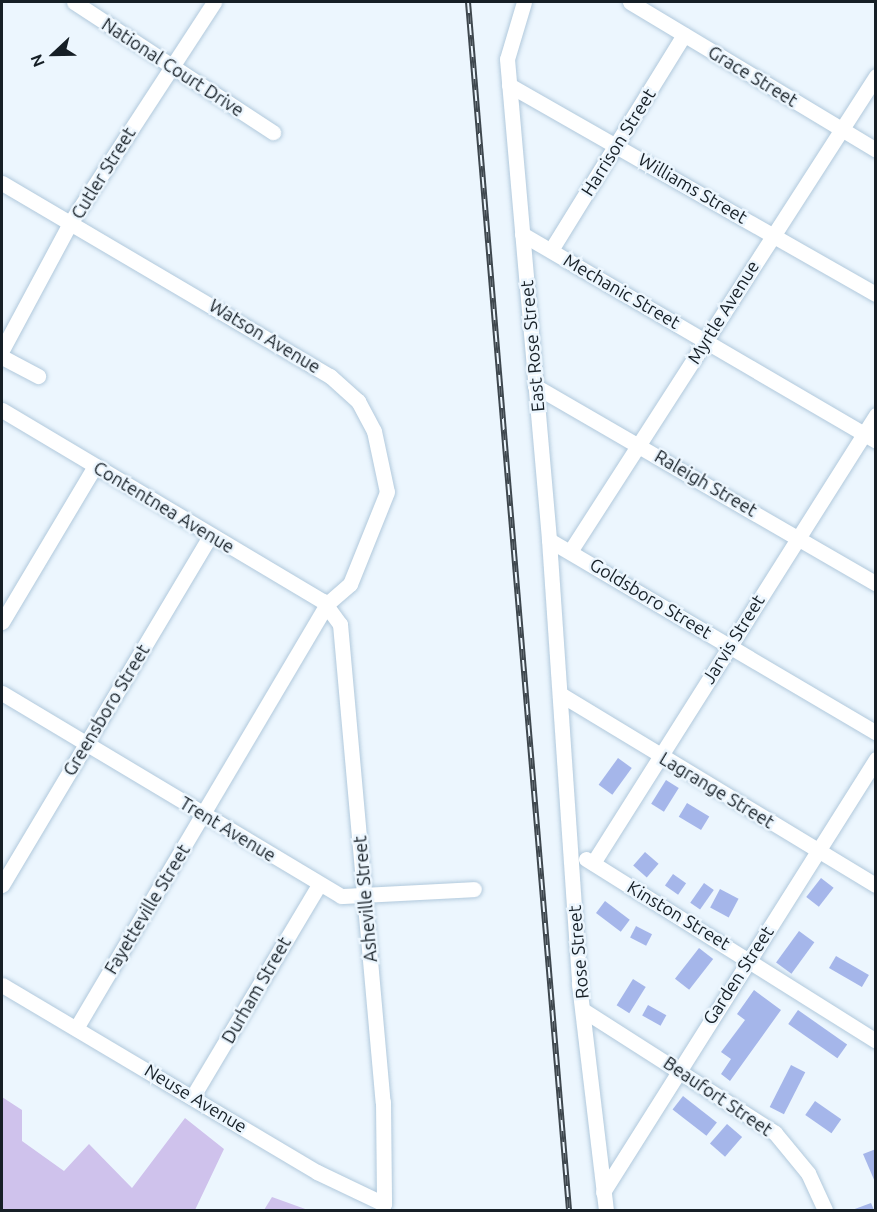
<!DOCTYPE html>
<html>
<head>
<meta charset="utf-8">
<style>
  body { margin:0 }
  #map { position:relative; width:877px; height:1212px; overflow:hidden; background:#ecf6fe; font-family:Ubuntu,sans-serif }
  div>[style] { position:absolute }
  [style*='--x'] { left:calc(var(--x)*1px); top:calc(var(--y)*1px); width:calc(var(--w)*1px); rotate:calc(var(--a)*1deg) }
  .green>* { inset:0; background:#cfc2ec }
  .building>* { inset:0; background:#a5b6ea; transform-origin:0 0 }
  .roads { filter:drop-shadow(0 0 2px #b1c9dc) drop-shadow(0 0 2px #b1c9dc) }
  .minor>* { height:15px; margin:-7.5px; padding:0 7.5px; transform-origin:7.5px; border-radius:7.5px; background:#fff }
  .rail>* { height:6px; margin-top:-3px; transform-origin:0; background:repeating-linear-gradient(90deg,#ecf6fe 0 11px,#3e474e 0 22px); box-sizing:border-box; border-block:2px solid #3e474e }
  span { translate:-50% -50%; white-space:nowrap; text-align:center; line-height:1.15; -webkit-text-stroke:5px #ecf6fe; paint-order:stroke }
  .street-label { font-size:18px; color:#161f26 }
  .frame { position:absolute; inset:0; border:3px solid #161f26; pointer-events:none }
  .north { position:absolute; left:24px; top:24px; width:60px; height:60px; -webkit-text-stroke:4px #ecf6fe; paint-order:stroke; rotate:248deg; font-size:16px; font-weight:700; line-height:24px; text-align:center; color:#161f26 }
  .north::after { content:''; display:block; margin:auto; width:21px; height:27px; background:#161f26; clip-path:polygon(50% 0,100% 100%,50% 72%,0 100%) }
</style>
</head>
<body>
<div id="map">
  <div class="green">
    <i style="clip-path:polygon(2px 1097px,22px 1110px,22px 1141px,64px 1171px,89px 1144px,132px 1188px,185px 1118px,224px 1149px,195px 1210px,2px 1210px)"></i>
    <i style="clip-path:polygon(272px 1197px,308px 1210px,264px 1210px)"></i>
  </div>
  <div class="building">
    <i style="left:618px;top:758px;width:17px;height:33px;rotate:36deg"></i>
    <i style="left:666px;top:780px;width:15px;height:28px;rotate:32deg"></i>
    <i style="left:687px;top:803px;width:26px;height:16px;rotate:31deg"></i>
    <i style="left:645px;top:852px;width:18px;height:18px;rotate:41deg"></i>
    <i style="left:673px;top:874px;width:16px;height:14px;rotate:35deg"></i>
    <i style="left:821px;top:878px;width:16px;height:24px;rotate:38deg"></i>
    <i style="left:704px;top:883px;width:12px;height:24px;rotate:35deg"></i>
    <i style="left:720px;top:889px;width:21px;height:21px;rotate:28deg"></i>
    <i style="left:605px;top:901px;width:31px;height:15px;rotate:37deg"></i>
    <i style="left:636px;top:926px;width:18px;height:13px;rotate:27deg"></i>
    <i style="left:799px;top:931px;width:19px;height:39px;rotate:36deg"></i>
    <i style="left:699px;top:948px;width:18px;height:39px;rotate:38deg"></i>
    <i style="left:836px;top:956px;width:38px;height:14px;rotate:30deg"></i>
    <i style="left:633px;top:979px;width:15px;height:31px;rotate:32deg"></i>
    <i style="clip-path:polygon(754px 990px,781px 1010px,730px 1081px,721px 1074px,731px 1059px,721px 1052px,745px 1020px,737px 1014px)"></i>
    <i style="left:648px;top:1005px;width:21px;height:12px;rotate:29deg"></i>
    <i style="left:798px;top:1010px;width:60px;height:17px;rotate:35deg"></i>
    <i style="left:791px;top:1065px;width:16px;height:47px;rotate:27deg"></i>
    <i style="left:683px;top:1096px;width:43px;height:17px;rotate:38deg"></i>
    <i style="left:815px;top:1101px;width:32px;height:17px;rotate:35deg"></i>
    <i style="left:727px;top:1124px;width:20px;height:26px;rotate:41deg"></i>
    <i style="clip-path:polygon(876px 1149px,876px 1182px,875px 1182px,863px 1154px)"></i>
    <i style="clip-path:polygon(871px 1203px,874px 1210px,852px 1210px)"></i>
  </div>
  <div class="roads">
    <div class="minor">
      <i style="--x:74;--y:2;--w:238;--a:33.2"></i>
      <i style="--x:524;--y:2;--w:59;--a:106.6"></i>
      <i style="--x:507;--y:59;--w:483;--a:85"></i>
      <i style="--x:549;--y:540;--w:445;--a:86.1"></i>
      <i style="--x:579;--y:984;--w:228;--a:83.2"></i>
      <i style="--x:630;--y:2;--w:287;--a:31"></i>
      <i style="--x:509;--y:85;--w:422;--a:29.7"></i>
      <i style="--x:2;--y:183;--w:381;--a:30.5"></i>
      <i style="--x:330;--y:376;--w:38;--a:42"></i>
      <i style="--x:358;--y:401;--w:34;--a:62"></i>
      <i style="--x:374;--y:431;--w:62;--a:78"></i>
      <i style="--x:387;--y:492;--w:99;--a:111.9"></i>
      <i style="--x:350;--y:584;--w:30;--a:139"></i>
      <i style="--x:327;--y:604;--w:493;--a:120.6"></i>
      <i style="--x:522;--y:234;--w:410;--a:30.3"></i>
      <i style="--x:551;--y:250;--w:253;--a:-58.3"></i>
      <i style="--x:2;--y:350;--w:144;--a:-61.8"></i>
      <i style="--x:70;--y:223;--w:264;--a:-56.9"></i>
      <i style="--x:2;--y:357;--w:41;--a:27.8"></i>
      <i style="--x:535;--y:386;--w:394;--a:30.1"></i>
      <i style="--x:2;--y:410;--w:374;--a:30.8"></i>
      <i style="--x:323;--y:601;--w:29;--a:54"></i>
      <i style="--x:340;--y:624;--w:480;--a:84.9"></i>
      <i style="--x:383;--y:1102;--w:102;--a:89.4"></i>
      <i style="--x:384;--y:1204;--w:74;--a:-154.5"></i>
      <i style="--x:317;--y:1172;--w:366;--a:-149.3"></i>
      <i style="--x:549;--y:540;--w:380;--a:30.5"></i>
      <i style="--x:571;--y:550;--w:564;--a:-57.24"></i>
      <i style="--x:2;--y:622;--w:182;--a:-59.2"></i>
      <i style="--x:2;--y:693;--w:395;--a:30.9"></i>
      <i style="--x:341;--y:896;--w:133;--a:-3"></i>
      <i style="--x:560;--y:694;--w:369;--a:31.2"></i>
      <i style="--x:586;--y:859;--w:342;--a:32.1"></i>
      <i style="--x:593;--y:863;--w:530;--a:-57.72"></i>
      <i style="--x:2;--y:885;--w:406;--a:-59.2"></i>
      <i style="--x:583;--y:1010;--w:228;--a:32.6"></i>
      <i style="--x:775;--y:1133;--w:52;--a:50.5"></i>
      <i style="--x:808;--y:1173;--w:41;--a:65.3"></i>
      <i style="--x:193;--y:1096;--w:246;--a:-59.2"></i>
      <i style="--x:603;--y:1192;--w:512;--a:-57.77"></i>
    </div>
  </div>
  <div class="rail">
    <i style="--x:468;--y:2;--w:1212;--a:85.22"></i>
  </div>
  <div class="street-label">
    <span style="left:173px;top:67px;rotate:33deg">National Court Drive</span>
    <span style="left:753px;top:76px;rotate:31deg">Grace Street</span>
    <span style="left:618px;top:142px;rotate:-58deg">Harrison Street</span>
    <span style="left:103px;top:173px;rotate:-58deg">Cutler Street</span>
    <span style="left:693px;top:188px;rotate:30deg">Williams Street</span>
    <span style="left:622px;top:291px;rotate:30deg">Mechanic Street</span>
    <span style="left:723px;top:312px;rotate:-58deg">Myrtle Avenue</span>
    <span style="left:265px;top:336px;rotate:31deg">Watson Avenue</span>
    <span style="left:532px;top:346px;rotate:-95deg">East Rose Street</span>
    <span style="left:706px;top:483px;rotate:30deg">Raleigh Street</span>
    <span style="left:164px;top:507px;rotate:31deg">Contentnea Avenue</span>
    <span style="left:651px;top:598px;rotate:31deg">Goldsboro Street</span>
    <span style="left:733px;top:639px;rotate:-58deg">Jarvis Street</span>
    <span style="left:106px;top:710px;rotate:-59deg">Greensboro Street</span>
    <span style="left:717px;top:790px;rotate:31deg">Lagrange Street</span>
    <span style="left:228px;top:829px;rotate:31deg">Trent Avenue</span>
    <span style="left:365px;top:899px;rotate:-95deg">Asheville Street</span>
    <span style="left:147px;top:909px;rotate:-59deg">Fayetteville Street</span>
    <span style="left:679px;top:915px;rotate:31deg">Kinston Street</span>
    <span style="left:578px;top:952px;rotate:-95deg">Rose Street</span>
    <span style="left:738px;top:975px;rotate:-57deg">Garden Street</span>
    <span style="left:256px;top:990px;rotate:-60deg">Durham Street</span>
    <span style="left:718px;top:1096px;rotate:34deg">Beaufort Street</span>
    <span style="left:196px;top:1098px;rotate:31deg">Neuse Avenue</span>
  </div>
  <div class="frame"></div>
  <div class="north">N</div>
</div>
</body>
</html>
